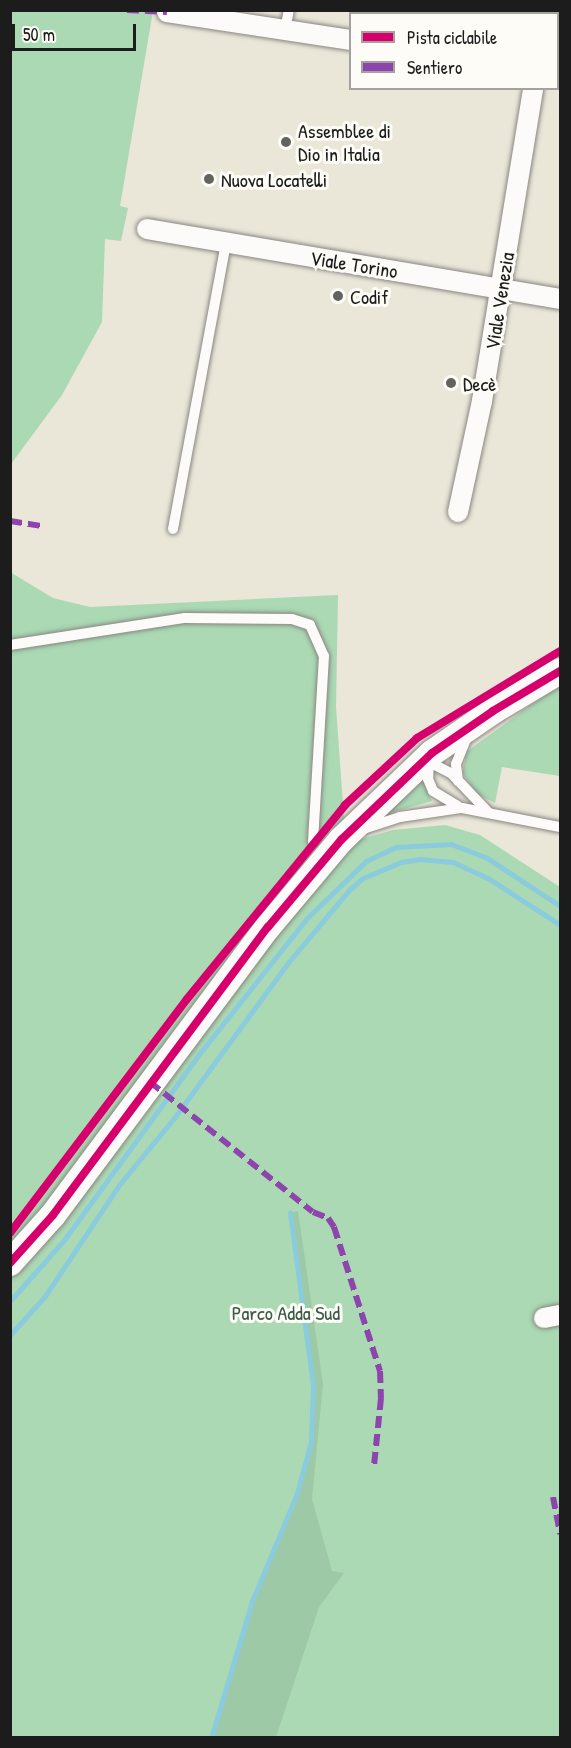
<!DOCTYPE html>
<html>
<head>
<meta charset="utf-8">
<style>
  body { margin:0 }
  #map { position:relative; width:571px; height:1748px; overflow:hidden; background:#eae6d8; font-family:"Patrick Hand",sans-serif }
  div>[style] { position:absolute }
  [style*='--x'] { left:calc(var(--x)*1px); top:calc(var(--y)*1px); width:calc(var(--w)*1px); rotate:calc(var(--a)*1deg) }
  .green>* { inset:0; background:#aad9b3 }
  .forest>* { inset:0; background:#9ec9a6 }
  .stream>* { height:5px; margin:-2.5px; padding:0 2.5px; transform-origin:2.5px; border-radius:2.5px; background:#8bcbde }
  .roads { filter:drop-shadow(0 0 2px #898781) drop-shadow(0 0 2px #898781) }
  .service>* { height:10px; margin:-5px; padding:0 5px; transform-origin:5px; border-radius:5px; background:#fcfbf9 }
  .minor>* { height:20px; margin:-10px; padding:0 10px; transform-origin:10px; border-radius:10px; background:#fcfbf9 }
  .tertiary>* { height:26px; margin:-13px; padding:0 13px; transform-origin:13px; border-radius:13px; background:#fcfbf9 }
  .quiet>* { height:6px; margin-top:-3px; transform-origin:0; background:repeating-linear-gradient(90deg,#8e44ad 0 12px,transparent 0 18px) }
  .cycleway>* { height:8px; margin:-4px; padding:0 4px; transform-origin:4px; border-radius:4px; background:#d6006c }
  .dots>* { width:16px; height:16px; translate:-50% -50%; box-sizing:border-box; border:3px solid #fdfcf7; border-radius:50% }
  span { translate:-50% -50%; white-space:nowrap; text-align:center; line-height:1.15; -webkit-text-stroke:6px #fdfcf7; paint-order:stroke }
  .poi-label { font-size:20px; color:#1c1c1c }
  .left { translate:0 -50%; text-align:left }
  .street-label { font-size:20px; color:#1c1c1c }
  .park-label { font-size:20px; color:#3c5b46 }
  .frame { position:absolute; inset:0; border:12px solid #1c1c1c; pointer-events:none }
  .legend { position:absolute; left:349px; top:12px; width:210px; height:78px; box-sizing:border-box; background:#fdfcf7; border:2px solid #a3a29f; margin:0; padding:8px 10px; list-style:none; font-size:18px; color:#1c1c1c }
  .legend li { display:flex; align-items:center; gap:12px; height:30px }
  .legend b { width:30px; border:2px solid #a3a29f }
  .scale { position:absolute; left:12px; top:24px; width:124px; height:27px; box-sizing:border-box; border:3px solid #1c1c1c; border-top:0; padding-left:8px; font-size:18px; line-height:21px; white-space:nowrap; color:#1c1c1c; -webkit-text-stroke:4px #fdfcf7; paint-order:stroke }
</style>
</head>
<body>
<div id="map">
  <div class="green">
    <i style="clip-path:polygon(11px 10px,153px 11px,120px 206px,128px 208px,121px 241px,105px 239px,102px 322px,62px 395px,11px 464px)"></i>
    <i style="clip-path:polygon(10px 572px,53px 598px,90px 607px,338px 595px,336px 707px,344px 818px,362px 839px,393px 830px,445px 825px,480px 835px,560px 887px,560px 1737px,11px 1737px)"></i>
    <i style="clip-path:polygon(560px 684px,560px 776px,502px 767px,495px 803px,475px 793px,463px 773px,466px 752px)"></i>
    <i style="clip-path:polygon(422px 779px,432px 801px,386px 814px)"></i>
  </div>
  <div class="forest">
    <i style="clip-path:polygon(298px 1211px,323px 1384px,312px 1499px,332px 1571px,344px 1573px,319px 1607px,276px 1737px,211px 1737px,252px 1601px,296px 1496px,311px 1442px,313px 1385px,290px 1213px)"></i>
  </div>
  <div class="stream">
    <i style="--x:10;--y:1301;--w:81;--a:-48.5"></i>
    <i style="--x:64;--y:1240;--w:225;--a:-54"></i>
    <i style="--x:196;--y:1058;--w:177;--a:-51.6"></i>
    <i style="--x:306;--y:919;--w:83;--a:-44"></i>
    <i style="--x:366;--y:861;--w:33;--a:-25"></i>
    <i style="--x:396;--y:847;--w:55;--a:-3.1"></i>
    <i style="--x:451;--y:844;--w:39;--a:21"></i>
    <i style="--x:487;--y:858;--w:87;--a:33.3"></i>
    <i style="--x:10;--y:1335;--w:52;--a:-48.1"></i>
    <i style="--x:45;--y:1296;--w:133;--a:-56.3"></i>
    <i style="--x:119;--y:1185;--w:87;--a:-50.6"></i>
    <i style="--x:174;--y:1118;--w:191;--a:-53.7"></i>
    <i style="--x:287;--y:964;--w:97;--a:-50"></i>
    <i style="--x:349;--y:890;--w:18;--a:-41"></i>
    <i style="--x:363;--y:878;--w:41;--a:-22.8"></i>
    <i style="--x:401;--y:862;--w:18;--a:-9"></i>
    <i style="--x:419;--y:859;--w:34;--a:5"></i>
    <i style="--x:453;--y:862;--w:38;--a:25"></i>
    <i style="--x:488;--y:878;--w:86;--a:33.1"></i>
    <i style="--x:211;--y:1738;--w:143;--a:-73.3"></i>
    <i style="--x:252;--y:1601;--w:114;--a:-67.3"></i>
    <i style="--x:296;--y:1496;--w:56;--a:-74.5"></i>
    <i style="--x:311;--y:1442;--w:57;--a:-88"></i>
    <i style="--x:313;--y:1385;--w:174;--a:-97.6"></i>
  </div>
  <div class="roads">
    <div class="service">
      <i style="--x:285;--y:30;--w:20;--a:-79"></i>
      <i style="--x:173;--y:529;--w:291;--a:-79.5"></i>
      <i style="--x:10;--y:645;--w:177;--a:-8.8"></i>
      <i style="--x:185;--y:618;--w:107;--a:0.5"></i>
      <i style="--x:292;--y:619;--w:19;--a:18"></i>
      <i style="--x:310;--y:625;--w:34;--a:66"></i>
      <i style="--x:324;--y:656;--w:186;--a:93.4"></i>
      <i style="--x:427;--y:761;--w:27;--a:27"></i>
      <i style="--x:451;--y:773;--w:55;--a:46.5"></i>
      <i style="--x:429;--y:762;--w:17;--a:93"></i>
      <i style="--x:428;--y:779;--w:13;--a:67"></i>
      <i style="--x:433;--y:791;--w:29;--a:31"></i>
      <i style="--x:458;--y:781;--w:17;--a:-97"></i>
      <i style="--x:456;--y:764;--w:27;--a:-68"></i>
      <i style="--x:363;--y:829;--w:39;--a:-18"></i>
      <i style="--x:400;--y:817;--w:63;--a:-8.3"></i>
      <i style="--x:462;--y:808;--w:100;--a:11"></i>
    </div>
    <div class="minor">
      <i style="--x:167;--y:12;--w:185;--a:8.7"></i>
      <i style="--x:550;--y:14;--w:4;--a:-76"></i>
      <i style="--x:558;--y:72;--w:2;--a:27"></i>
      <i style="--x:147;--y:229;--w:419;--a:9.6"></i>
      <i style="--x:458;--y:512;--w:114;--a:-77.8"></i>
      <i style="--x:482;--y:401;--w:317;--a:-80.7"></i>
      <i style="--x:544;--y:1318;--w:16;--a:-11"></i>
    </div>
    <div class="tertiary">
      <i style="--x:10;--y:1263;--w:64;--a:-48.1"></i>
      <i style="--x:53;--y:1215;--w:359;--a:-53.3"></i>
      <i style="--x:268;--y:927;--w:114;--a:-50"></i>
      <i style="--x:341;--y:840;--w:126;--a:-43.7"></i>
      <i style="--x:432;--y:753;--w:74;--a:-34.5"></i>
      <i style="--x:493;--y:711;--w:78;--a:-30.8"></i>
    </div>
  </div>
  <div class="quiet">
    <i style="--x:127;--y:10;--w:40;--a:2.9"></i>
    <i style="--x:10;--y:521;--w:31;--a:9"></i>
    <i style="--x:150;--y:1082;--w:208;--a:38.6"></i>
    <i style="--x:313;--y:1212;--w:16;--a:22"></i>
    <i style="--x:328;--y:1218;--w:11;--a:56"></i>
    <i style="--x:334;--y:1227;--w:151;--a:72.3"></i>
    <i style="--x:380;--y:1371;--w:27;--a:88"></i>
    <i style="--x:381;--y:1398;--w:68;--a:95.9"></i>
    <i style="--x:553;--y:1497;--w:38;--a:79"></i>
  </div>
  <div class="cycleway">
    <i style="--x:10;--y:1233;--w:293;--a:-52.9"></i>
    <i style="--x:187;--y:999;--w:250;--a:-50.8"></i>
    <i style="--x:345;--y:805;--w:98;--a:-42.9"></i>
    <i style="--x:417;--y:738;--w:167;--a:-31.3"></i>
    <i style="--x:10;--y:1263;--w:64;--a:-48.1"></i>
    <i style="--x:53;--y:1215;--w:359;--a:-53.3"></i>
    <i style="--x:268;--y:927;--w:114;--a:-50"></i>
    <i style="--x:341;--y:840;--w:126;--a:-43.7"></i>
    <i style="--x:432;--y:753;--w:74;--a:-34.5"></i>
    <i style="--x:493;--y:711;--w:78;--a:-30.8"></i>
  </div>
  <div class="dots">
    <i style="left:286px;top:142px;background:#64635e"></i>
    <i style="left:209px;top:179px;background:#64635e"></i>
    <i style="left:338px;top:296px;background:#64635e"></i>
    <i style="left:451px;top:383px;background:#64635e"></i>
  </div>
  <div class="poi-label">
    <span class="left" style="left:298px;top:142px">Assemblee di<br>Dio in Italia</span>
    <span class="left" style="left:221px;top:179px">Nuova Locatelli</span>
    <span class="left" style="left:350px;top:296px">Codif</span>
    <span class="left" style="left:463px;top:383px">Decè</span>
  </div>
  <div class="street-label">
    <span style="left:354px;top:264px;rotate:9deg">Viale Torino</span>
    <span style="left:499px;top:301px;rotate:-81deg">Viale Venezia</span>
  </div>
  <div class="park-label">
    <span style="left:286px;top:1312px">Parco Adda Sud</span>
  </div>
  <div class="frame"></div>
  <ul class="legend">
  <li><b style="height:8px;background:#d6006c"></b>Pista ciclabile</li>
  <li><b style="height:8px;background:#8e44ad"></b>Sentiero</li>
  </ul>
  <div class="scale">50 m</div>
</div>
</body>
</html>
